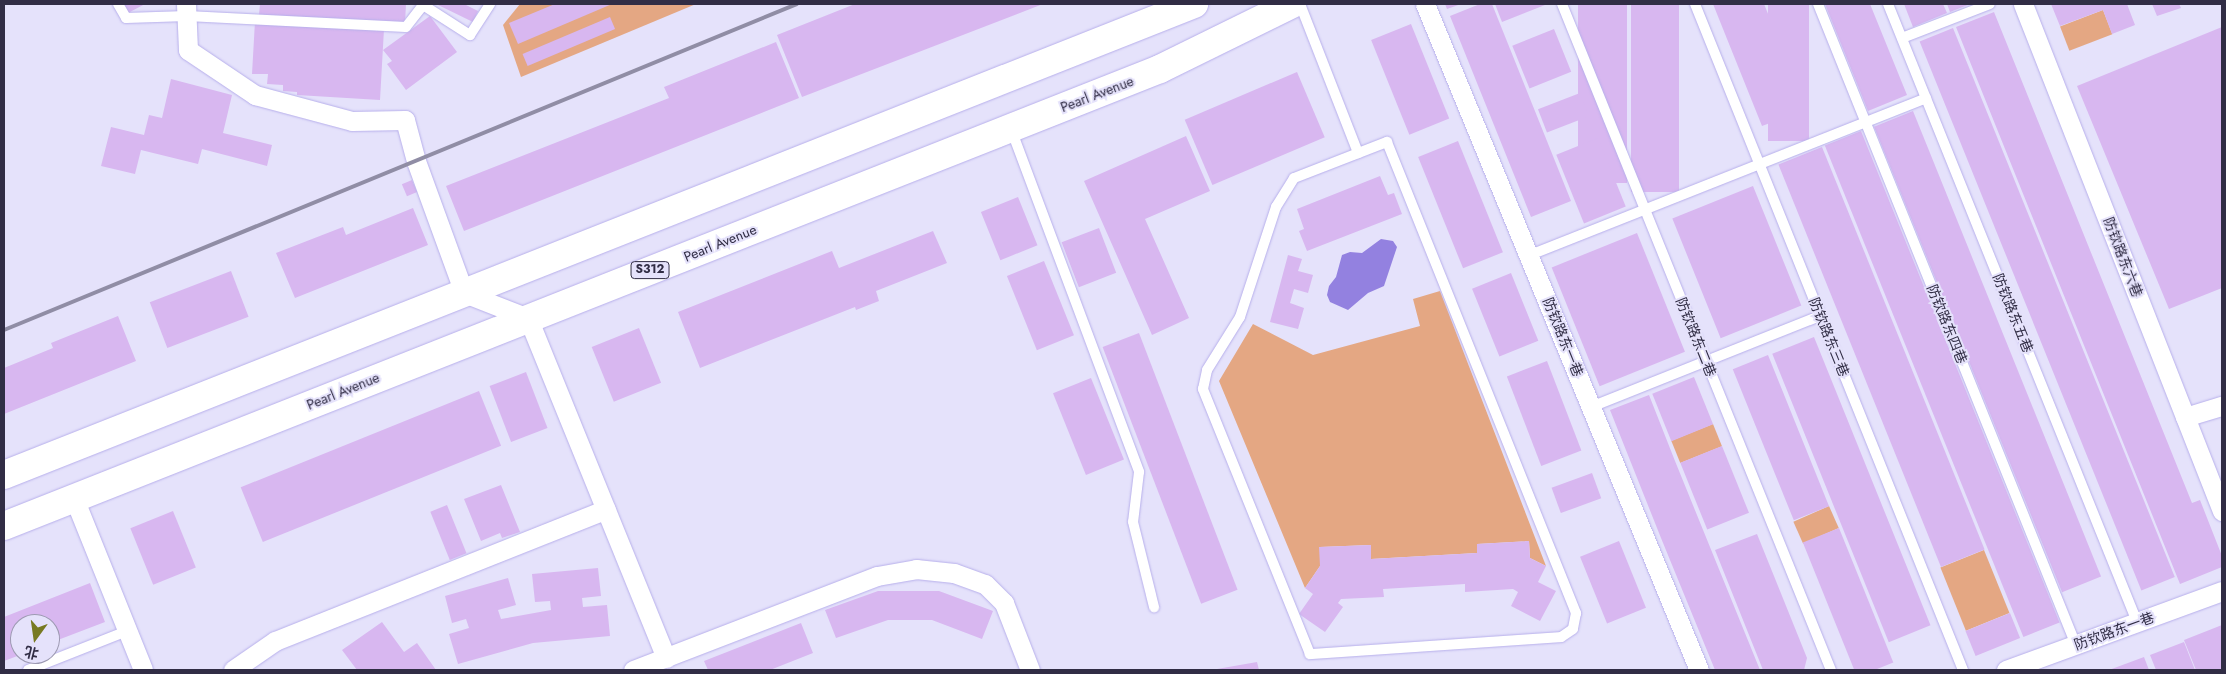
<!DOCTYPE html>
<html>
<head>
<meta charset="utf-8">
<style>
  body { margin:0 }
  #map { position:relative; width:2226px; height:674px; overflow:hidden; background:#e5e2fb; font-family:Jost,"Noto Sans SC",sans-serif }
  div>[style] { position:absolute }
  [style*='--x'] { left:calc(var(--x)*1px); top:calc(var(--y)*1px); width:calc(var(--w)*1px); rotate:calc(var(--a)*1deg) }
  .green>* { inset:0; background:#e4a783; transform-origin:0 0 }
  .water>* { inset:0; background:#9381e0 }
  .building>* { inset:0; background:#d8b7f0; transform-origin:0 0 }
  .roads { filter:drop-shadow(0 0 1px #b7afeb) drop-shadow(0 0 1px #b7afeb) }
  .lane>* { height:10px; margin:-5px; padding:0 5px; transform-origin:5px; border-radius:5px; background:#fff }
  .street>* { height:19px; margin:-9.5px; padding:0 9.5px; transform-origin:9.5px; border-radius:9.5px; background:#fff }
  .primary>* { height:28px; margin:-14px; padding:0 14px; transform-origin:14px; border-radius:14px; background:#fff }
  .rail>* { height:4px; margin:-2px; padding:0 2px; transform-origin:2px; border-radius:2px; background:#908da5 }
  span { translate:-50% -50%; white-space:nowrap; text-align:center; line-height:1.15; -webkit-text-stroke:4px #e5e2fb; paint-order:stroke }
  .shield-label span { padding:1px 4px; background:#e5e2fb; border:1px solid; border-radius:4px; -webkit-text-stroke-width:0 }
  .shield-label { font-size:12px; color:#312d45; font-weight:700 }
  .street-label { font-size:14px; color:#312d45 }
  .frame { position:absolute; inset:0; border:5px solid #312d45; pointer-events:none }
  .north { position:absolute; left:10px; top:614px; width:50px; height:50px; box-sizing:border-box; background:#e5e2fb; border:1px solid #9d9ab2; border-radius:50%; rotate:194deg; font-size:14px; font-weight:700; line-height:20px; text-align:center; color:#312d45 }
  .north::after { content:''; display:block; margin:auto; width:18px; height:22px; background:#787a22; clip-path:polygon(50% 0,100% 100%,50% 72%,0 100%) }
</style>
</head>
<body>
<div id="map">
  <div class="green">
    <i style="clip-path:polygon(520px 4px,696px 4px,521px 77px,503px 25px)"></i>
    <i style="left:2103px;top:10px;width:26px;height:46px;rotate:69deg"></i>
    <i style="clip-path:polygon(1440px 291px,1546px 566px,1530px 558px,1529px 541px,1477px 544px,1477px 553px,1371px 559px,1370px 545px,1320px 547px,1320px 566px,1305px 588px,1219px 381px,1253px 324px,1313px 355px,1420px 326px,1413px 299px)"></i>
    <i style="left:1713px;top:424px;width:24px;height:45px;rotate:68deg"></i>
    <i style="left:1829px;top:506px;width:24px;height:39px;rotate:66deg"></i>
    <i style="left:1984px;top:550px;width:68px;height:47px;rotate:68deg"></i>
  </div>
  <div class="water">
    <i style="clip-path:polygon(1381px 239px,1393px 241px,1397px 247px,1384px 286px,1368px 293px,1348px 310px,1330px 302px,1327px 295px,1329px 286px,1336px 277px,1342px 255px,1350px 252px,1362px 253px)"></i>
  </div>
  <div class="building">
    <i style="clip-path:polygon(123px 4px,145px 4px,128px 13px)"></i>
    <i style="clip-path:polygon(260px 4px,406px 4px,405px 23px,259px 15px)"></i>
    <i style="clip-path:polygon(436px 4px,464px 4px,478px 11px,473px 22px)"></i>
    <i style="clip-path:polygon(555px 4px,612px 4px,518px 44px,509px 23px)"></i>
    <i style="clip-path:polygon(855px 4px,1043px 4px,802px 97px,777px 35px)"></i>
    <i style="clip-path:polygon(1445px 4px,1461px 4px,1447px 9px)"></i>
    <i style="clip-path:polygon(1480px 4px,1492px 4px,1571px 201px,1531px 217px,1450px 16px)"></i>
    <i style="clip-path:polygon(1495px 4px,1544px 4px,1545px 5px,1502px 22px)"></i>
    <i style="left:1578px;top:4px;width:49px;height:179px"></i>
    <i style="left:1631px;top:4px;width:48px;height:188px"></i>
    <i style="clip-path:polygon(1713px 4px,1764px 4px,1807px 109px,1762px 126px)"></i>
    <i style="left:1768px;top:4px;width:41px;height:137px"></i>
    <i style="clip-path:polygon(1825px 4px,1870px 4px,1907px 95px,1868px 111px)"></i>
    <i style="clip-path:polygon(1904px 4px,1943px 4px,1947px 13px,1913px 27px)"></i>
    <i style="clip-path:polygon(1947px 4px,1970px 4px,1950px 12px)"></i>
    <i style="clip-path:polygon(2051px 4px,2127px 4px,2135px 25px,2112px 34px,2103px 10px,2060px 26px)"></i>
    <i style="clip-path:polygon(2152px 4px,2179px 4px,2181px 8px,2157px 16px)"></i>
    <i style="clip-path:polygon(1994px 12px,2192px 503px,2200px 500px,2222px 556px,2222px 567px,2180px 584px,1956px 27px)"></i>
    <i style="clip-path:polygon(430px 16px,457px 52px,406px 90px,387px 64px,392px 61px,383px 50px)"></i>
    <i style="left:610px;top:17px;width:13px;height:95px;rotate:67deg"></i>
    <i style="clip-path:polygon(255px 21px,384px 29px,380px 100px,297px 95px,297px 92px,283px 91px,283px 85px,267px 84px,268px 74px,252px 74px)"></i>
    <i style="left:1411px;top:24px;width:102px;height:43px;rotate:68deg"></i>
    <i style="clip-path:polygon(2222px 27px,2222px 288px,2169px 309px,2077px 86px)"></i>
    <i style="left:1953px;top:28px;width:592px;height:36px;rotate:68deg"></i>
    <i style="left:1554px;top:29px;width:46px;height:45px;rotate:68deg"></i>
    <i style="clip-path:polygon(776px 42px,799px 98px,464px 231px,446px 186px,669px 98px,664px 87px)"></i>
    <i style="left:1297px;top:72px;width:71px;height:122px;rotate:67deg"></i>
    <i style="clip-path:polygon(171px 79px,232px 95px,223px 133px,272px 145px,267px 166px,202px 149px,198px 164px,141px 150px,135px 174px,101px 166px,111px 127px,144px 135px,149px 115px,162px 118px)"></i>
    <i style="left:1580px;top:93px;width:25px;height:45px;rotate:69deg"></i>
    <i style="left:1913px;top:111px;width:502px;height:42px;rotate:68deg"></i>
    <i style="left:1861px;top:131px;width:530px;height:39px;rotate:68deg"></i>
    <i style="clip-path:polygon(1186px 136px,1210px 191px,1145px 219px,1189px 318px,1152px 335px,1084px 181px)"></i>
    <i style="left:1598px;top:138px;width:74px;height:45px;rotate:68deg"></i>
    <i style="left:1458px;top:141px;width:120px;height:43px;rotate:68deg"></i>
    <i style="left:1822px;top:147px;width:434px;height:47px;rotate:68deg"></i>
    <i style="clip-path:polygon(1380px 176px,1388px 195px,1394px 193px,1402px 214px,1307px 251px,1299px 231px,1304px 229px,1297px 209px)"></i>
    <i style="left:412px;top:180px;width:13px;height:11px;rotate:67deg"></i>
    <i style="left:1753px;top:186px;width:129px;height:87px;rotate:68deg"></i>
    <i style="left:1018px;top:197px;width:52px;height:40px;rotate:68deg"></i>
    <i style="clip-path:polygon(413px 208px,428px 245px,295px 298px,276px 253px,343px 227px,346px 235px)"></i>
    <i style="left:1099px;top:228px;width:48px;height:40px;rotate:69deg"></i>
    <i style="clip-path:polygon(933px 231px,947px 263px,876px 291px,879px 301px,856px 310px,855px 307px,700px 368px,678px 312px,832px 251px,839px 268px)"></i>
    <i style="left:1637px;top:233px;width:128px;height:92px;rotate:68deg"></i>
    <i style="clip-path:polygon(1288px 255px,1302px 259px,1298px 271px,1313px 275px,1308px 293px,1294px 289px,1290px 303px,1304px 308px,1298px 329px,1270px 322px)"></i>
    <i style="left:1044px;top:261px;width:80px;height:40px;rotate:68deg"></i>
    <i style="left:231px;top:271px;width:49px;height:87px;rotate:69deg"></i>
    <i style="left:1511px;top:273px;width:73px;height:42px;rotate:68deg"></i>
    <i style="clip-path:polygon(118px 316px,136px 361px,4px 414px,4px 368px,53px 348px,51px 343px)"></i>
    <i style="left:639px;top:328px;width:59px;height:51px;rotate:68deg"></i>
    <i style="left:1139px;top:333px;width:275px;height:39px;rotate:69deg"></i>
    <i style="left:1814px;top:337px;width:311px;height:45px;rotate:68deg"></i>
    <i style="left:1768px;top:355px;width:163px;height:38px;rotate:68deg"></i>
    <i style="left:1547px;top:361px;width:96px;height:43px;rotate:69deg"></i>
    <i style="left:526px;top:372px;width:60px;height:39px;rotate:69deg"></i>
    <i style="left:1694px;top:377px;width:51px;height:45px;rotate:68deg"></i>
    <i style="left:1091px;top:378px;width:88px;height:41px;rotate:68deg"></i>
    <i style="left:479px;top:391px;width:59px;height:257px;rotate:68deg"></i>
    <i style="clip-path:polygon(1649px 395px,1675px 461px,1760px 670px,1715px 670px,1661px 538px,1610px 410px)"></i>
    <i style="left:1722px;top:446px;width:72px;height:45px;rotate:68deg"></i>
    <i style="left:1592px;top:473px;width:27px;height:43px;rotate:70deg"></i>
    <i style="clip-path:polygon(501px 485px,520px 532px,502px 538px,500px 533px,481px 541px,464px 499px)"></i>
    <i style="left:447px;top:505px;width:52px;height:18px;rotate:68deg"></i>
    <i style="left:173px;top:511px;width:61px;height:46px;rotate:68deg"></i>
    <i style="left:1839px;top:528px;width:145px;height:39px;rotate:68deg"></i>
    <i style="clip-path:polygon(1757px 534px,1807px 658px,1804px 670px,1763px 670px,1715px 550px)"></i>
    <i style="clip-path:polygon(1529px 541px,1530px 558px,1546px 566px,1538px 582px,1556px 591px,1540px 621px,1511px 606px,1518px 592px,1513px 589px,1465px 592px,1465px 584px,1383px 589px,1384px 597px,1341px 599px,1338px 603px,1343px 607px,1325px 632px,1299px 614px,1313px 594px,1305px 588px,1320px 566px,1319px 547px,1371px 545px,1371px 559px,1477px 553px,1477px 544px)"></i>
    <i style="left:1619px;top:541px;width:72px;height:42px;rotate:68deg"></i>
    <i style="clip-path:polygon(598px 568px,601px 596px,582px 598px,583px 607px,607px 605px,610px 636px,533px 643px,458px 664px,449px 634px,469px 628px,466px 619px,452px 623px,445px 596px,508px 578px,516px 605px,498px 610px,501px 619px,551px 610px,550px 601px,535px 602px,532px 574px)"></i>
    <i style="clip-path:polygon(90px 583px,105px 622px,50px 643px,50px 624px,20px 624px,20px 655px,4px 661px,4px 617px)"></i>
    <i style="clip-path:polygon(878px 591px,939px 591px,993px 611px,982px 639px,932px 620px,888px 620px,836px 638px,825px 610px)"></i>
    <i style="left:2010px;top:613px;width:27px;height:48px;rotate:68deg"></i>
    <i style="clip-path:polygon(382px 622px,404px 652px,417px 643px,436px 670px,357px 670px,342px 650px)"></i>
    <i style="clip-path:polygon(801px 623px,813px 653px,770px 670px,708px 670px,704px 661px)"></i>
    <i style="clip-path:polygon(2222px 625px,2222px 669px,2196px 670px,2184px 640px)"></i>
    <i style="clip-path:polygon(2184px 642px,2195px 670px,2156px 670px,2150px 655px)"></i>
    <i style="clip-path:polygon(2144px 657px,2149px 670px,2109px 670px)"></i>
    <i style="clip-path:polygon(1257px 662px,1259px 670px,1218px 670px,1217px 669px)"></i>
  </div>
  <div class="roads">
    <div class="lane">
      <i style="--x:118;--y:4;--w:16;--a:60"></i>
      <i style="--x:126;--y:18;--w:61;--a:-1.9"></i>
      <i style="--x:187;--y:16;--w:219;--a:2.9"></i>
      <i style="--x:406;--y:27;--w:28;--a:-52"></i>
      <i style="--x:423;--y:5;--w:56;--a:32.6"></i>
      <i style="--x:470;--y:35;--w:37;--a:-57"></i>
      <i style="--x:1300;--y:4;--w:160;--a:68.7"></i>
      <i style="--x:1562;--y:4;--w:718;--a:68.01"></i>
      <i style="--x:1695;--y:4;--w:718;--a:68.08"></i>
      <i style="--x:1818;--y:4;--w:691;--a:68.08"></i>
      <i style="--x:1888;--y:4;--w:666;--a:68.05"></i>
      <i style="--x:1902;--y:38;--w:94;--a:-21.1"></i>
      <i style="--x:1011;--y:129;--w:366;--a:69.5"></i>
      <i style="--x:1139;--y:472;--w:50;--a:96.8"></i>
      <i style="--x:1133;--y:522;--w:88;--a:76.1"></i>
      <i style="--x:1387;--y:142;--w:508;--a:68.14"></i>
      <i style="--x:1576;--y:613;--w:16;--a:101"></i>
      <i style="--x:1573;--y:629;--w:14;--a:146"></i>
      <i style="--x:1561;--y:637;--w:252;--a:176.1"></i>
      <i style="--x:1310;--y:654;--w:286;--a:-112"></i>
      <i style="--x:1203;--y:389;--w:19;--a:-78"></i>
      <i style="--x:1207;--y:370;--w:62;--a:-58.1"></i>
      <i style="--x:1240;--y:317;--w:116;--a:-71.9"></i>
      <i style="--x:1276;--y:207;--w:34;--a:-58"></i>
      <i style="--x:1294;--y:178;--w:100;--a:-21.2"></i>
      <i style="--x:1530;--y:255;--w:426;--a:-21.6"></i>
      <i style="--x:1591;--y:407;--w:246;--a:-21.7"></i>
      <i style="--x:28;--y:670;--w:106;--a:-21.5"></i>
    </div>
    <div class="street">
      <i style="--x:186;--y:4;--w:46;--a:87.5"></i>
      <i style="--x:188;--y:50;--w:81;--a:33.9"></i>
      <i style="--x:255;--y:95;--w:100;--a:15"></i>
      <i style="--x:352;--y:121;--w:53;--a:-1.1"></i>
      <i style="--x:405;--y:120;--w:42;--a:75"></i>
      <i style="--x:416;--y:161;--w:140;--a:70"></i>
      <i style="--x:464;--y:293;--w:69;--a:21.3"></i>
      <i style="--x:528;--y:318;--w:367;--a:67.9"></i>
      <i style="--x:1425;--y:4;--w:720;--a:67.64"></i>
      <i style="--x:2023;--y:4;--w:545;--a:68.57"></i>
      <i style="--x:2185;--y:417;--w:39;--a:-17"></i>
      <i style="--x:74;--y:498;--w:185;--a:68.1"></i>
      <i style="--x:233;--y:670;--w:51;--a:-34.6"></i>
      <i style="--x:275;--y:641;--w:356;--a:-21.7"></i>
      <i style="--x:633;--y:670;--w:261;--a:-21.1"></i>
      <i style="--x:877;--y:576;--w:40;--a:-10"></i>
      <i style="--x:916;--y:569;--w:38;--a:6"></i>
      <i style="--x:954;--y:573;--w:33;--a:20"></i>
      <i style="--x:985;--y:584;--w:27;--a:45"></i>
      <i style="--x:1004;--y:603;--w:72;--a:68.8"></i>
      <i style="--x:2006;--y:670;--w:230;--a:-20.1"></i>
    </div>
    <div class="primary">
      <i style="--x:4;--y:475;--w:1280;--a:-21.59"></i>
      <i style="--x:4;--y:526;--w:1243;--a:-21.57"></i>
      <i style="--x:1160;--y:69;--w:147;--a:-26.2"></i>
    </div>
  </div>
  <div class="rail">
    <i style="--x:4;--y:330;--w:857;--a:-22.35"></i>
  </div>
  <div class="shield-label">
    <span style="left:650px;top:270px">S312</span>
  </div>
  <div class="street-label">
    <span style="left:1097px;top:94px;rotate:-21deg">Pearl Avenue</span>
    <span style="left:720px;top:243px;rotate:-22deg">Pearl Avenue</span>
    <span style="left:2123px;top:257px;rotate:69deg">防钦路东六巷</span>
    <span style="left:2013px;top:313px;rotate:68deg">防钦路东五巷</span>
    <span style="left:1947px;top:324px;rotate:68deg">防钦路东四巷</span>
    <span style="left:1563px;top:337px;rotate:68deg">防钦路东一巷</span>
    <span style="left:1696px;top:337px;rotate:68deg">防钦路东二巷</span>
    <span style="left:1829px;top:337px;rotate:68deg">防钦路东三巷</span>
    <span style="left:343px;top:391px;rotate:-22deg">Pearl Avenue</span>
    <span style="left:2114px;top:631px;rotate:-20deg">防钦路东一巷</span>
  </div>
  <div class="frame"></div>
  <div class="north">北</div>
</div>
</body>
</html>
